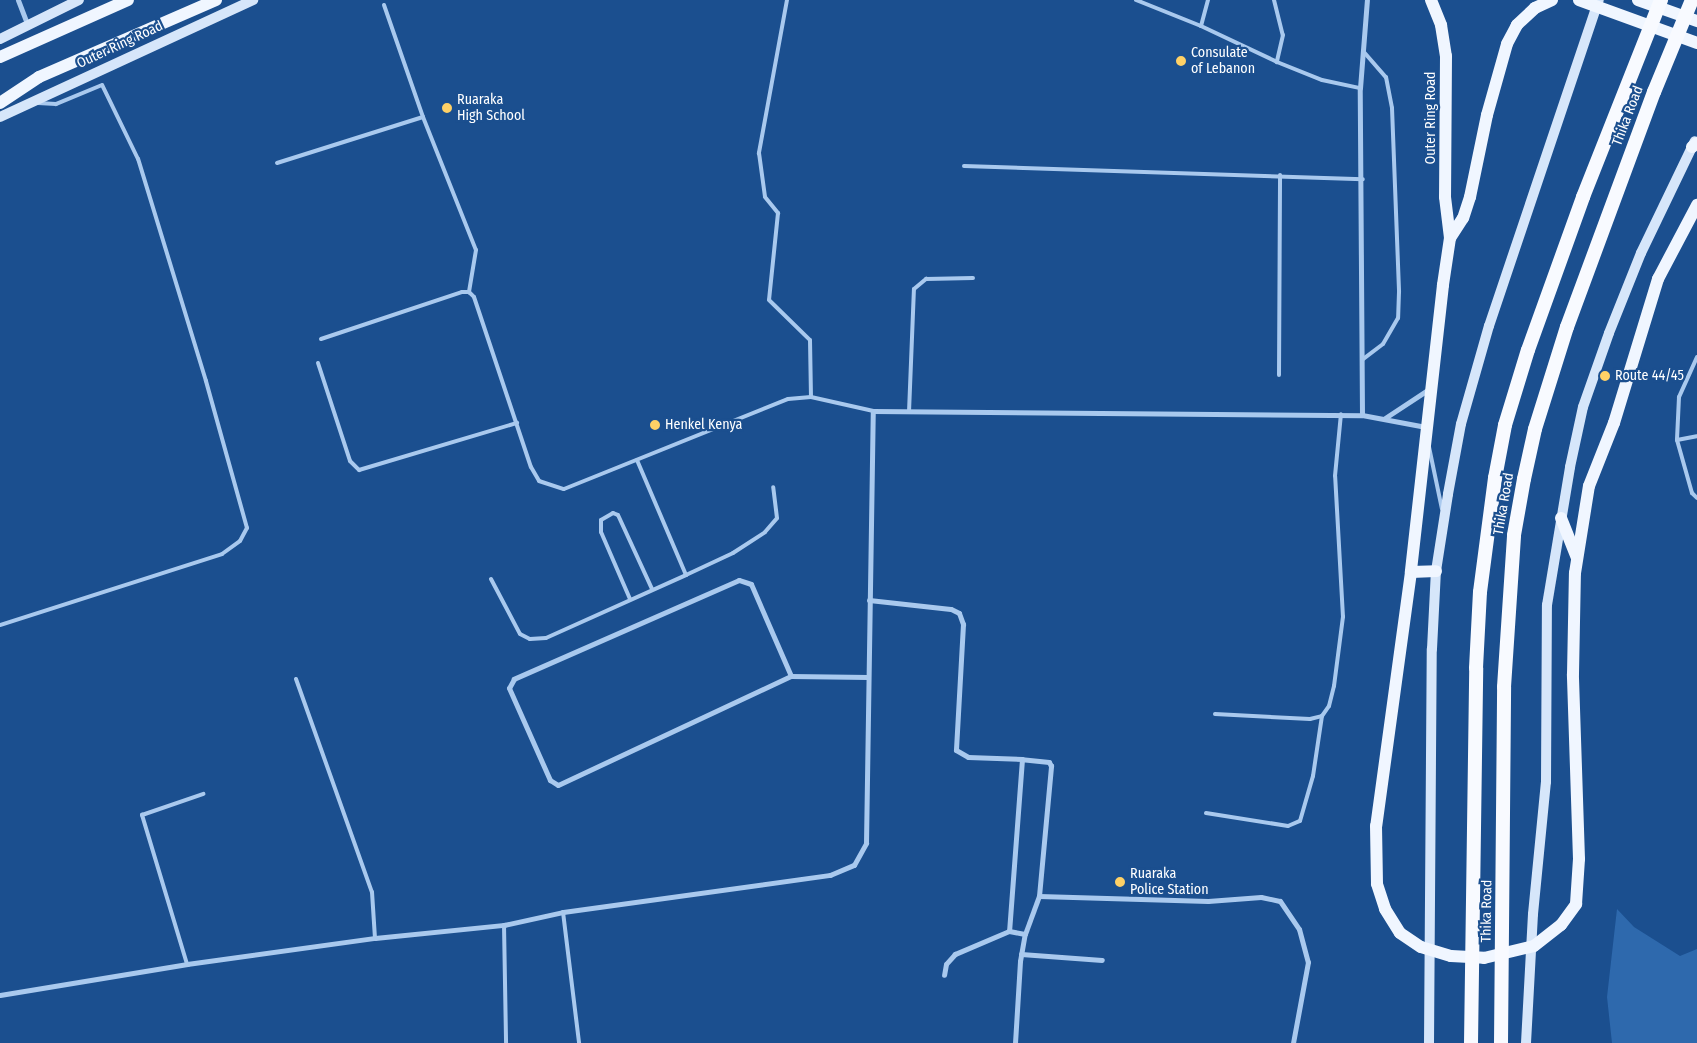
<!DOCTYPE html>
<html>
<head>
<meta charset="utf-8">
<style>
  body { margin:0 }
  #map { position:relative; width:1697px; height:1043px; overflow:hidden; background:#1b4f8f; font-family:"Fira Sans Condensed",sans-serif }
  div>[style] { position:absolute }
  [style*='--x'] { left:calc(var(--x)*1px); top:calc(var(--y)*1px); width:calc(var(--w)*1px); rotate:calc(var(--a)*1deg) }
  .green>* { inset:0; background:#2e69ad }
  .service>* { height:4px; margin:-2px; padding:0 2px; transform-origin:2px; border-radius:2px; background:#a9c9ee }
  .minor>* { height:5px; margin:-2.5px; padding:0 2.5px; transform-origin:2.5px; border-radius:2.5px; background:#a9c9ee }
  .secondary>* { height:10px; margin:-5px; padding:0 5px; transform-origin:5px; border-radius:5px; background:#d6e6fa }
  .primary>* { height:12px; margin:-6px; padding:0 6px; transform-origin:6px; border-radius:6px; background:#f0f6ff }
  .trunk>* { height:14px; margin:-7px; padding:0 7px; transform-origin:7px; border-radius:7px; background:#f8faff }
  .dots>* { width:14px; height:14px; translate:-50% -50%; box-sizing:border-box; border:2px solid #1b4f8f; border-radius:50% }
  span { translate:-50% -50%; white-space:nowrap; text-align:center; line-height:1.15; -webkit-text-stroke:4.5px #1b4f8f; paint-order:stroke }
  .street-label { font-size:14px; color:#fff }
  .poi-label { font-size:14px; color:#fff }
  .left { translate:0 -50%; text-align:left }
</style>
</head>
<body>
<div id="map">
  <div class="green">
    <i style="clip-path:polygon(1617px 909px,1634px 927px,1680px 956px,1697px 949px,1697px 1043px,1612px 1043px,1607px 997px)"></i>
  </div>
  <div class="service">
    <i style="--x:787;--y:0;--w:156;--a:100.4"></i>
    <i style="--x:759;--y:153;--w:44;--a:82.2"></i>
    <i style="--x:765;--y:197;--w:21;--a:51"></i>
    <i style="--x:778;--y:213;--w:87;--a:95.9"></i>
    <i style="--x:769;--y:300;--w:57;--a:44.3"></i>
    <i style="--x:810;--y:340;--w:57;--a:89"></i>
    <i style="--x:1136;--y:0;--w:70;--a:21.8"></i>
    <i style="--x:1201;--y:26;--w:84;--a:25.3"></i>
    <i style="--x:1277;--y:62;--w:48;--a:21.8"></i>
    <i style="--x:1322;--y:80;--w:39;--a:12"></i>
    <i style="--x:1274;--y:0;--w:36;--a:76"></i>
    <i style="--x:1283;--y:35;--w:28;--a:103"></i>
    <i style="--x:384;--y:5;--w:119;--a:70.8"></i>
    <i style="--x:423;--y:117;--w:143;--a:68.3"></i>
    <i style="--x:476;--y:250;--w:43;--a:99.5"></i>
    <i style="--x:469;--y:292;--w:7;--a:45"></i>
    <i style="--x:474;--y:297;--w:179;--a:71.5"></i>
    <i style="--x:531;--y:467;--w:16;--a:60"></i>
    <i style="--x:539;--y:481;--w:26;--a:18"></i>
    <i style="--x:564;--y:489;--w:241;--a:-21.9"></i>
    <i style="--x:788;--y:399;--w:23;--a:-5"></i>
    <i style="--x:811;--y:397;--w:64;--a:12.7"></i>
    <i style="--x:1201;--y:26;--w:27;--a:-75"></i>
    <i style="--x:1363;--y:51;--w:35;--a:49"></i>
    <i style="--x:1386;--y:77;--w:32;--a:79"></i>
    <i style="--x:1392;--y:108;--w:184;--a:87.8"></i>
    <i style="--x:1399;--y:292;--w:26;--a:92"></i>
    <i style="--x:1398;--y:318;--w:30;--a:120"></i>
    <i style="--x:1383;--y:344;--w:25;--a:143"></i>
    <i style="--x:277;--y:163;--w:153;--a:-17.5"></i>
    <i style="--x:964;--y:166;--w:399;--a:1.9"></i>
    <i style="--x:321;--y:339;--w:149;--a:-18.4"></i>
    <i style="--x:462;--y:292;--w:7;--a:0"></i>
    <i style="--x:1697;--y:357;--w:44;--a:114.2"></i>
    <i style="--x:1679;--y:397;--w:43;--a:92.7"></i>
    <i style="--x:1677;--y:440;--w:55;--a:74.2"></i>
    <i style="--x:1692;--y:493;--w:7;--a:45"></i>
    <i style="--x:318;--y:363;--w:103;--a:71.9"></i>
    <i style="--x:350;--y:461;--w:13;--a:45"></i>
    <i style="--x:359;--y:470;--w:165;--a:-16.6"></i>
    <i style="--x:1279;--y:375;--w:200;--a:-89.7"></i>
    <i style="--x:909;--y:412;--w:123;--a:-87.7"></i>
    <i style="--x:914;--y:289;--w:16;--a:-40"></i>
    <i style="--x:926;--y:279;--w:47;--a:-1.2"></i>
    <i style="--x:1677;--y:440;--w:20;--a:-11"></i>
    <i style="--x:1429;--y:447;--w:63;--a:78.2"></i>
    <i style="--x:686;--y:575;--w:52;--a:-25.1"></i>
    <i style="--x:733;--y:553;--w:38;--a:-33"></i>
    <i style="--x:765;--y:532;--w:18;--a:-49"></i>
    <i style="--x:777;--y:518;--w:31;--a:-97"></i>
    <i style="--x:491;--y:579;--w:62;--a:62.2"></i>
    <i style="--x:520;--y:634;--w:11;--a:27"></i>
    <i style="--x:530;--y:639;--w:16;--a:-4"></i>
    <i style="--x:546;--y:638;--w:154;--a:-24.2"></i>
    <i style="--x:686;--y:575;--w:125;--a:-113.1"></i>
    <i style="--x:630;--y:599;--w:73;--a:-113.4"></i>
    <i style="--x:601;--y:532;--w:12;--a:-90"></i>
    <i style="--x:601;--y:520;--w:14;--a:-30"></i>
    <i style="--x:613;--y:513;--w:5;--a:22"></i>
    <i style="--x:618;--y:515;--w:81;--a:65.3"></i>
    <i style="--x:0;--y:625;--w:233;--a:-17.7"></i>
    <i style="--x:222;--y:554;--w:22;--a:-36"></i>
    <i style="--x:240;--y:541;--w:15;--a:-62"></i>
    <i style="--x:247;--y:528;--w:153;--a:-105.6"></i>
    <i style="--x:206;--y:381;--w:232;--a:-107"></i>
    <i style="--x:138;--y:159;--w:82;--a:-115.9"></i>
    <i style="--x:102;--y:85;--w:50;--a:157.6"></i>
    <i style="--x:56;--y:104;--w:18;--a:-177"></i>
    <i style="--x:296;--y:679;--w:226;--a:70.4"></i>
    <i style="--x:372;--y:892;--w:46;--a:86.3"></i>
    <i style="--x:1215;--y:714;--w:95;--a:3"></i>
    <i style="--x:1310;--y:719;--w:12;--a:-14"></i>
    <i style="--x:1322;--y:716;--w:12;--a:-55"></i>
    <i style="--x:1329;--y:706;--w:21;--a:-76"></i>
    <i style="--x:1334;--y:686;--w:70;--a:-82.6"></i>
    <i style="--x:1343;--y:617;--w:141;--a:-93.2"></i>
    <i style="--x:1335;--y:476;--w:62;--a:-84.5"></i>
    <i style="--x:1206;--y:813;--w:83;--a:9"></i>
    <i style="--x:1288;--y:826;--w:13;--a:-23"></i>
    <i style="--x:1300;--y:821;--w:47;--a:-73.9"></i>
    <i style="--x:1313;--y:776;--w:61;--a:-81.5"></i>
    <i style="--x:563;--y:912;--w:132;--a:83"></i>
    <i style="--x:504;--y:925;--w:118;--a:89"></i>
    <i style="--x:187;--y:964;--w:156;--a:-106.8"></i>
    <i style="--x:142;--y:815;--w:65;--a:-19"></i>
  </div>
  <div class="minor">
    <i style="--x:18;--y:0;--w:25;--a:69"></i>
    <i style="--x:1362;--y:415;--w:327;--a:-90.4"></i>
    <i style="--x:1360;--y:88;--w:88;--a:-85.5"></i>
    <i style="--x:1385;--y:418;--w:53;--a:-33.4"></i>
    <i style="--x:869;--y:600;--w:82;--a:6.3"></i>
    <i style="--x:951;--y:609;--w:9;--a:27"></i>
    <i style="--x:959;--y:613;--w:12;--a:70"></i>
    <i style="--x:963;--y:624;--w:126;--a:93.2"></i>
    <i style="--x:956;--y:750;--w:14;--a:30"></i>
    <i style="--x:968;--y:757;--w:54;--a:2.1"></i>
    <i style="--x:1022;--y:759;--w:172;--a:94.3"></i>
    <i style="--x:1009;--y:931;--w:59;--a:156.9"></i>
    <i style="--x:955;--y:954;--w:13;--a:132"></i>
    <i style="--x:946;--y:964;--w:11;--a:100"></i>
    <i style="--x:791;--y:676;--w:100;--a:-113.5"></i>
    <i style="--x:751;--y:584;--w:13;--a:-162"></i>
    <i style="--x:739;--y:580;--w:246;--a:156.3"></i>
    <i style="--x:514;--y:679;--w:10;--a:119"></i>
    <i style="--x:509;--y:688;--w:101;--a:66"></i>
    <i style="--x:550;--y:780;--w:9;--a:32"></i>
    <i style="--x:558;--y:785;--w:257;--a:-25.1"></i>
    <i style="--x:791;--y:676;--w:77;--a:0.7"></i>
    <i style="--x:1039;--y:896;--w:169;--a:1.7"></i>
    <i style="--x:1208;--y:901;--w:53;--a:-4.3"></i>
    <i style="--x:1261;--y:897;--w:19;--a:12"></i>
    <i style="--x:1280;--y:901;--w:34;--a:56"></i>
    <i style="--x:1299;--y:929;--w:34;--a:75"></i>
    <i style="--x:1308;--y:962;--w:82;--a:100.5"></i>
    <i style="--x:1009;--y:931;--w:16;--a:11"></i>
    <i style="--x:1021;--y:954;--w:81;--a:4.2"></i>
    <i style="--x:0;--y:995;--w:190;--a:-9.4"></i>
    <i style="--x:187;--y:964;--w:190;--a:-7.9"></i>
    <i style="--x:375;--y:938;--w:130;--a:-5.8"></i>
    <i style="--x:504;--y:925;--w:60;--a:-12.4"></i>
    <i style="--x:563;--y:912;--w:270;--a:-7.9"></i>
    <i style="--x:830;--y:875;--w:26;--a:-23"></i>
    <i style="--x:854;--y:865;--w:25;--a:-61"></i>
    <i style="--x:866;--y:843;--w:432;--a:-89.1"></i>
    <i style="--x:873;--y:411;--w:489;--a:0.5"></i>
    <i style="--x:1362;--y:415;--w:65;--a:10.6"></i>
    <i style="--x:1015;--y:1043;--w:82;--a:-86.5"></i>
    <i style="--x:1020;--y:961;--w:27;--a:-80"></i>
    <i style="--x:1025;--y:934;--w:40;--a:-69.8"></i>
    <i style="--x:1039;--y:896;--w:131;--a:-84.7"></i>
    <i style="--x:1051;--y:766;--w:4;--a:-117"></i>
    <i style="--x:1049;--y:762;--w:27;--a:-174"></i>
  </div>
  <div class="secondary">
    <i style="--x:0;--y:39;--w:88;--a:-26.3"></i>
    <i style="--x:0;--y:117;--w:279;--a:-24.8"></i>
    <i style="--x:1429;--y:1043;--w:394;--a:-89.6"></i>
    <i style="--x:1432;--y:649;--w:78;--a:-87.1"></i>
    <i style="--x:1436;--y:571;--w:78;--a:-81.1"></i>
    <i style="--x:1448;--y:494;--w:71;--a:-79.5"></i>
    <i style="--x:1461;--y:424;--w:102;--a:-74.1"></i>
    <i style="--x:1489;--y:326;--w:344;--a:-71.4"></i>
    <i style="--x:1526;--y:1043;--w:129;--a:-86.9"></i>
    <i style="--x:1533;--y:914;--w:133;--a:-84.4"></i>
    <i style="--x:1546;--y:782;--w:177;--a:-89.7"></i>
    <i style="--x:1547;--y:605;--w:140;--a:-80.5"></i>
    <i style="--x:1570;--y:467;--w:61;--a:-77.8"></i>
    <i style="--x:1583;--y:407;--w:78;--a:-70.6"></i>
    <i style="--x:1609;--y:333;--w:86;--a:-68.2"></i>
    <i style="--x:1641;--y:253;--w:124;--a:-64.3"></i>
  </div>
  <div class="primary">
    <i style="--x:1431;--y:0;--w:27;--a:68"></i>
    <i style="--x:1441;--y:25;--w:31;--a:81"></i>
    <i style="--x:1446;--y:56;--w:141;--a:90.4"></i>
    <i style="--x:1445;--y:197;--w:41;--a:83"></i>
    <i style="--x:1552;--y:0;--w:19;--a:155"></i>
    <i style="--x:1535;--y:8;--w:25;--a:137"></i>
    <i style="--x:1517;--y:25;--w:21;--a:118"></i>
    <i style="--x:1507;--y:44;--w:74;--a:105.7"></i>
    <i style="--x:1487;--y:115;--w:84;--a:101.7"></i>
    <i style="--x:1470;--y:197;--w:22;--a:108"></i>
    <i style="--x:1463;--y:218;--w:24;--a:123"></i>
    <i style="--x:1450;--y:238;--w:48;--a:98.5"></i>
    <i style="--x:1443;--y:285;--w:289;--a:96.4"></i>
    <i style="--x:1411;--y:572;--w:256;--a:97.8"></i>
    <i style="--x:1376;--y:826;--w:58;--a:89"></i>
    <i style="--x:1377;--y:884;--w:26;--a:72"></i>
    <i style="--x:1385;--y:909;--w:28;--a:58"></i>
    <i style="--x:1400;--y:933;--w:25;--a:34"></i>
    <i style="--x:1421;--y:947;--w:31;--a:17"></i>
    <i style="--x:1451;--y:956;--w:33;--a:3"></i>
    <i style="--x:1484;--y:958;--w:51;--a:-13.5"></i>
    <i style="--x:1534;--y:946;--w:34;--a:-38"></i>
    <i style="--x:1561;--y:925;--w:26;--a:-54"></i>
    <i style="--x:1576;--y:904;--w:45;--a:-86.2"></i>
    <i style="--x:1579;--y:859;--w:185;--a:-91.9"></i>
    <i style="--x:1573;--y:674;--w:101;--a:-88.9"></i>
    <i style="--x:1575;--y:573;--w:88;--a:-80.9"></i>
    <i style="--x:1589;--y:486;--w:68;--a:-68.4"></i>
    <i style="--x:1614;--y:423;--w:151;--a:-73"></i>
    <i style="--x:1658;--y:279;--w:84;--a:-62.2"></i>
    <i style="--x:1579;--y:0;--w:126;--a:20"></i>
    <i style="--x:1638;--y:0;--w:63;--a:19.6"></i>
    <i style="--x:0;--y:57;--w:140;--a:-24"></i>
    <i style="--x:0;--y:103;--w:47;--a:-33.7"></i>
    <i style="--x:39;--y:77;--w:193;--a:-23.5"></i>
    <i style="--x:1692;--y:147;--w:6;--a:-39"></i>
    <i style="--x:1561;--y:518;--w:43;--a:68.2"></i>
    <i style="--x:1411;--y:572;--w:25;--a:-2"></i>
  </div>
  <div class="trunk">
    <i style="--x:1471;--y:1043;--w:375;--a:-89.2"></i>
    <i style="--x:1476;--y:668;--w:76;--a:-87"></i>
    <i style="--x:1480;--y:592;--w:115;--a:-82.5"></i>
    <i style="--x:1495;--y:478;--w:54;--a:-79.3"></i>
    <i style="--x:1505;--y:425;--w:78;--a:-73"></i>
    <i style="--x:1528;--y:350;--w:163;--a:-70.2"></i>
    <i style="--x:1583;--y:197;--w:212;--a:-68.4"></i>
    <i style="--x:1501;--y:1043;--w:356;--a:-89.5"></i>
    <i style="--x:1504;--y:687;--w:152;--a:-86.2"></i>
    <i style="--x:1514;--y:535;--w:57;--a:-79.9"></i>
    <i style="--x:1524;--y:479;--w:51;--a:-77.6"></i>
    <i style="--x:1535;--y:429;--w:107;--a:-72.6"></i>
    <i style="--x:1567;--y:327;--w:251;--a:-69.7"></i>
    <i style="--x:1654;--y:92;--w:100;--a:-67.6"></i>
  </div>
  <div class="dots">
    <i style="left:1181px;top:61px;background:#ffd166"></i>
    <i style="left:447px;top:108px;background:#ffd166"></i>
    <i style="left:1605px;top:376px;background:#ffd166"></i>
    <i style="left:655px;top:425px;background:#ffd166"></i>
    <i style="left:1120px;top:882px;background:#ffd166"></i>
  </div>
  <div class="street-label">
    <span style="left:120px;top:45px;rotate:-25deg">Outer Ring Road</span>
    <span style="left:1628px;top:116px;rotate:-69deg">Thika Road</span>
    <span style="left:1431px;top:118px;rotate:-90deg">Outer Ring Road</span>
    <span style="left:1504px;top:504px;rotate:-80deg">Thika Road</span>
    <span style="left:1487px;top:911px;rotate:-89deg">Thika Road</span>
  </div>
  <div class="poi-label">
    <span class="left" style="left:1191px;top:61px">Consulate<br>of Lebanon</span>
    <span class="left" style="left:457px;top:108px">Ruaraka<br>High School</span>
    <span class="left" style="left:1615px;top:376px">Route 44/45</span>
    <span class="left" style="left:665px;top:425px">Henkel Kenya</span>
    <span class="left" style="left:1130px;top:882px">Ruaraka<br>Police Station</span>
  </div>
</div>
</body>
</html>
